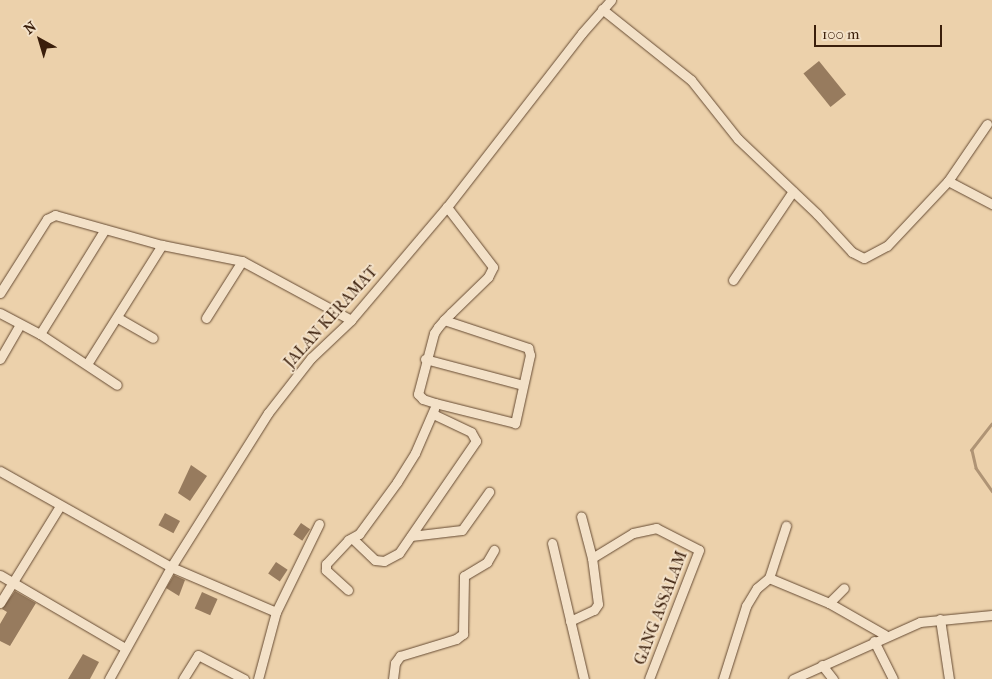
<!DOCTYPE html>
<html>
<head>
<meta charset="utf-8">
<style>
  body { margin:0 }
  #map { position:relative; width:992px; height:679px; overflow:hidden; background:#ecd1ab; font-family:"IM FELL French Canon",serif }
  div>[style] { position:absolute }
  [style*='--x'] { left:calc(var(--x)*1px); top:calc(var(--y)*1px); width:calc(var(--w)*1px); rotate:calc(var(--a)*1deg) }
  .stream>* { height:2.5px; margin:-1.25px; padding:0 1.25px; transform-origin:1.25px; border-radius:1.25px; background:#af9475 }
  .building>* { inset:0; background:#977b5e; transform-origin:0 0 }
  .roads { filter:drop-shadow(0 0 1px #664b33) drop-shadow(0 0 1px #664b33) }
  .minor>* { height:9px; margin:-4.5px; padding:0 4.5px; transform-origin:4.5px; border-radius:4.5px; background:#f3e1c8 }
  span { translate:-50% -50%; white-space:nowrap; text-align:center; line-height:1.15; -webkit-text-stroke:4px #f3e1c8; paint-order:stroke }
  .street-label { font-size:16px; color:#3a1e0b }
  .north { position:absolute; left:15px; top:15px; width:50px; height:50px; -webkit-text-stroke:4px #f3e1c8; paint-order:stroke; rotate:321deg; font-size:14px; font-weight:700; line-height:20px; text-align:center; color:#3a1e0b }
  .north::after { content:''; display:block; margin:auto; width:18px; height:22px; background:#3a1e0b; clip-path:polygon(50% 0,100% 100%,50% 72%,0 100%) }
  .scale { position:absolute; left:814px; top:25px; width:128px; height:22px; box-sizing:border-box; border:2px solid #3a1e0b; border-top:0; padding-left:6px; font-size:15px; line-height:18px; white-space:nowrap; color:#3a1e0b; -webkit-text-stroke:4px #f3e1c8; paint-order:stroke }
</style>
</head>
<body>
<div id="map">
  <div class="stream">
    <i style="--x:992;--y:424;--w:33;--a:128"></i>
    <i style="--x:972;--y:450;--w:18;--a:77"></i>
    <i style="--x:976;--y:468;--w:28;--a:55"></i>
  </div>
  <div class="building">
    <i style="left:819px;top:61px;width:43px;height:20px;rotate:51deg"></i>
    <i style="clip-path:polygon(191px 465px,207px 476px,190px 501px,178px 493px)"></i>
    <i style="left:165px;top:513px;width:17px;height:14px;rotate:28deg"></i>
    <i style="left:301px;top:523px;width:11px;height:14px;rotate:34deg"></i>
    <i style="left:276px;top:562px;width:14px;height:14px;rotate:34deg"></i>
    <i style="clip-path:polygon(174px 575px,185px 580px,179px 596px,166px 588px)"></i>
    <i style="clip-path:polygon(15px 591px,36px 603px,10px 646px,0 641px,0 624px,7px 612px,2px 609px)"></i>
    <i style="left:202px;top:592px;width:17px;height:18px;rotate:24deg"></i>
    <i style="clip-path:polygon(83px 654px,99px 662px,90px 679px,68px 679px)"></i>
  </div>
  <div class="roads">
    <div class="minor">
      <i style="--x:602;--y:9;--w:114;--a:38.6"></i>
      <i style="--x:691;--y:80;--w:75;--a:51.5"></i>
      <i style="--x:738;--y:139;--w:109;--a:43.5"></i>
      <i style="--x:817;--y:214;--w:52;--a:47.4"></i>
      <i style="--x:852;--y:252;--w:13;--a:27"></i>
      <i style="--x:864;--y:258;--w:26;--a:-28"></i>
      <i style="--x:887;--y:246;--w:89;--a:-46.8"></i>
      <i style="--x:948;--y:181;--w:69;--a:-55.6"></i>
      <i style="--x:948;--y:181;--w:50;--a:27.6"></i>
      <i style="--x:733;--y:280;--w:107;--a:-56"></i>
      <i style="--x:0;--y:293;--w:88;--a:-57.6"></i>
      <i style="--x:47;--y:219;--w:9;--a:-27"></i>
      <i style="--x:55;--y:215;--w:111;--a:15.7"></i>
      <i style="--x:162;--y:245;--w:82;--a:11.3"></i>
      <i style="--x:242;--y:261;--w:124;--a:28.4"></i>
      <i style="--x:0;--y:313;--w:45;--a:27.7"></i>
      <i style="--x:40;--y:334;--w:92;--a:33.5"></i>
      <i style="--x:118;--y:318;--w:40;--a:29.7"></i>
      <i style="--x:206;--y:318;--w:67;--a:-57.7"></i>
      <i style="--x:444;--y:320;--w:89;--a:18.4"></i>
      <i style="--x:528;--y:348;--w:7;--a:74"></i>
      <i style="--x:530;--y:355;--w:70;--a:102.4"></i>
      <i style="--x:515;--y:423;--w:82;--a:-166"></i>
      <i style="--x:435;--y:403;--w:13;--a:-162"></i>
      <i style="--x:423;--y:399;--w:7;--a:-135"></i>
      <i style="--x:418;--y:394;--w:63;--a:-75.3"></i>
      <i style="--x:434;--y:333;--w:7;--a:-56"></i>
      <i style="--x:438;--y:327;--w:9;--a:-49"></i>
      <i style="--x:444;--y:320;--w:10;--a:-45"></i>
      <i style="--x:451;--y:313;--w:52;--a:-44.2"></i>
      <i style="--x:488;--y:277;--w:11;--a:-63"></i>
      <i style="--x:493;--y:267;--w:76;--a:-127.5"></i>
      <i style="--x:40;--y:334;--w:123;--a:-58.2"></i>
      <i style="--x:0;--y:359;--w:39;--a:-60"></i>
      <i style="--x:425;--y:359;--w:101;--a:14.9"></i>
      <i style="--x:87;--y:364;--w:141;--a:-57.8"></i>
      <i style="--x:0;--y:471;--w:196;--a:29.3"></i>
      <i style="--x:171;--y:567;--w:114;--a:23.2"></i>
      <i style="--x:411;--y:536;--w:51;--a:-6.7"></i>
      <i style="--x:462;--y:530;--w:47;--a:-54.6"></i>
      <i style="--x:353;--y:539;--w:30;--a:44"></i>
      <i style="--x:375;--y:560;--w:9;--a:6"></i>
      <i style="--x:384;--y:561;--w:17;--a:-28"></i>
      <i style="--x:399;--y:553;--w:136;--a:-55.5"></i>
      <i style="--x:476;--y:441;--w:10;--a:-119"></i>
      <i style="--x:471;--y:432;--w:42;--a:-154.7"></i>
      <i style="--x:552;--y:543;--w:140;--a:76.8"></i>
      <i style="--x:592;--y:558;--w:48;--a:-31.4"></i>
      <i style="--x:633;--y:533;--w:24;--a:-12"></i>
      <i style="--x:656;--y:528;--w:48;--a:27.1"></i>
      <i style="--x:699;--y:550;--w:138;--a:111.2"></i>
      <i style="--x:0;--y:575;--w:145;--a:30.3"></i>
      <i style="--x:769;--y:578;--w:65;--a:22.6"></i>
      <i style="--x:829;--y:603;--w:64;--a:29.7"></i>
      <i style="--x:348;--y:590;--w:30;--a:-138"></i>
      <i style="--x:326;--y:570;--w:6;--a:-90"></i>
      <i style="--x:326;--y:564;--w:33;--a:-47"></i>
      <i style="--x:348;--y:540;--w:13;--a:-29"></i>
      <i style="--x:359;--y:534;--w:64;--a:-53.8"></i>
      <i style="--x:397;--y:482;--w:34;--a:-58"></i>
      <i style="--x:415;--y:453;--w:48;--a:-66.6"></i>
      <i style="--x:0;--y:603;--w:114;--a:-58.3"></i>
      <i style="--x:829;--y:603;--w:21;--a:-45"></i>
      <i style="--x:940;--y:619;--w:61;--a:81.5"></i>
      <i style="--x:570;--y:621;--w:26;--a:-25"></i>
      <i style="--x:594;--y:610;--w:7;--a:-56"></i>
      <i style="--x:598;--y:604;--w:46;--a:-97.4"></i>
      <i style="--x:592;--y:558;--w:43;--a:-104.7"></i>
      <i style="--x:874;--y:641;--w:42;--a:63.4"></i>
      <i style="--x:822;--y:665;--w:18;--a:52"></i>
      <i style="--x:109;--y:679;--w:128;--a:-61"></i>
      <i style="--x:171;--y:567;--w:182;--a:-57.8"></i>
      <i style="--x:268;--y:413;--w:70;--a:-52"></i>
      <i style="--x:311;--y:358;--w:55;--a:-43.5"></i>
      <i style="--x:351;--y:320;--w:148;--a:-49.7"></i>
      <i style="--x:447;--y:207;--w:220;--a:-52.2"></i>
      <i style="--x:582;--y:33;--w:44;--a:-48.7"></i>
      <i style="--x:183;--y:679;--w:28;--a:-58"></i>
      <i style="--x:198;--y:655;--w:52;--a:27.6"></i>
      <i style="--x:258;--y:679;--w:69;--a:-75"></i>
      <i style="--x:276;--y:612;--w:98;--a:-64"></i>
      <i style="--x:393;--y:679;--w:16;--a:-83"></i>
      <i style="--x:395;--y:663;--w:9;--a:-54"></i>
      <i style="--x:400;--y:656;--w:59;--a:-16.9"></i>
      <i style="--x:456;--y:639;--w:9;--a:-36"></i>
      <i style="--x:463;--y:634;--w:58;--a:-89"></i>
      <i style="--x:464;--y:576;--w:27;--a:-31"></i>
      <i style="--x:487;--y:562;--w:14;--a:-60"></i>
      <i style="--x:723;--y:679;--w:77;--a:-72.5"></i>
      <i style="--x:746;--y:606;--w:21;--a:-59"></i>
      <i style="--x:757;--y:588;--w:16;--a:-40"></i>
      <i style="--x:769;--y:578;--w:55;--a:-71.9"></i>
      <i style="--x:793;--y:679;--w:139;--a:-24.2"></i>
      <i style="--x:920;--y:622;--w:72;--a:-5.6"></i>
    </div>
  </div>
  <div class="street-label">
    <span style="left:331px;top:317px;rotate:-48deg">JALAN KERAMAT</span>
    <span style="left:661px;top:608px;rotate:-69deg">GANG ASSALAM</span>
  </div>
  <div class="north">N</div>
  <div class="scale">100 m</div>
</div>
</body>
</html>
